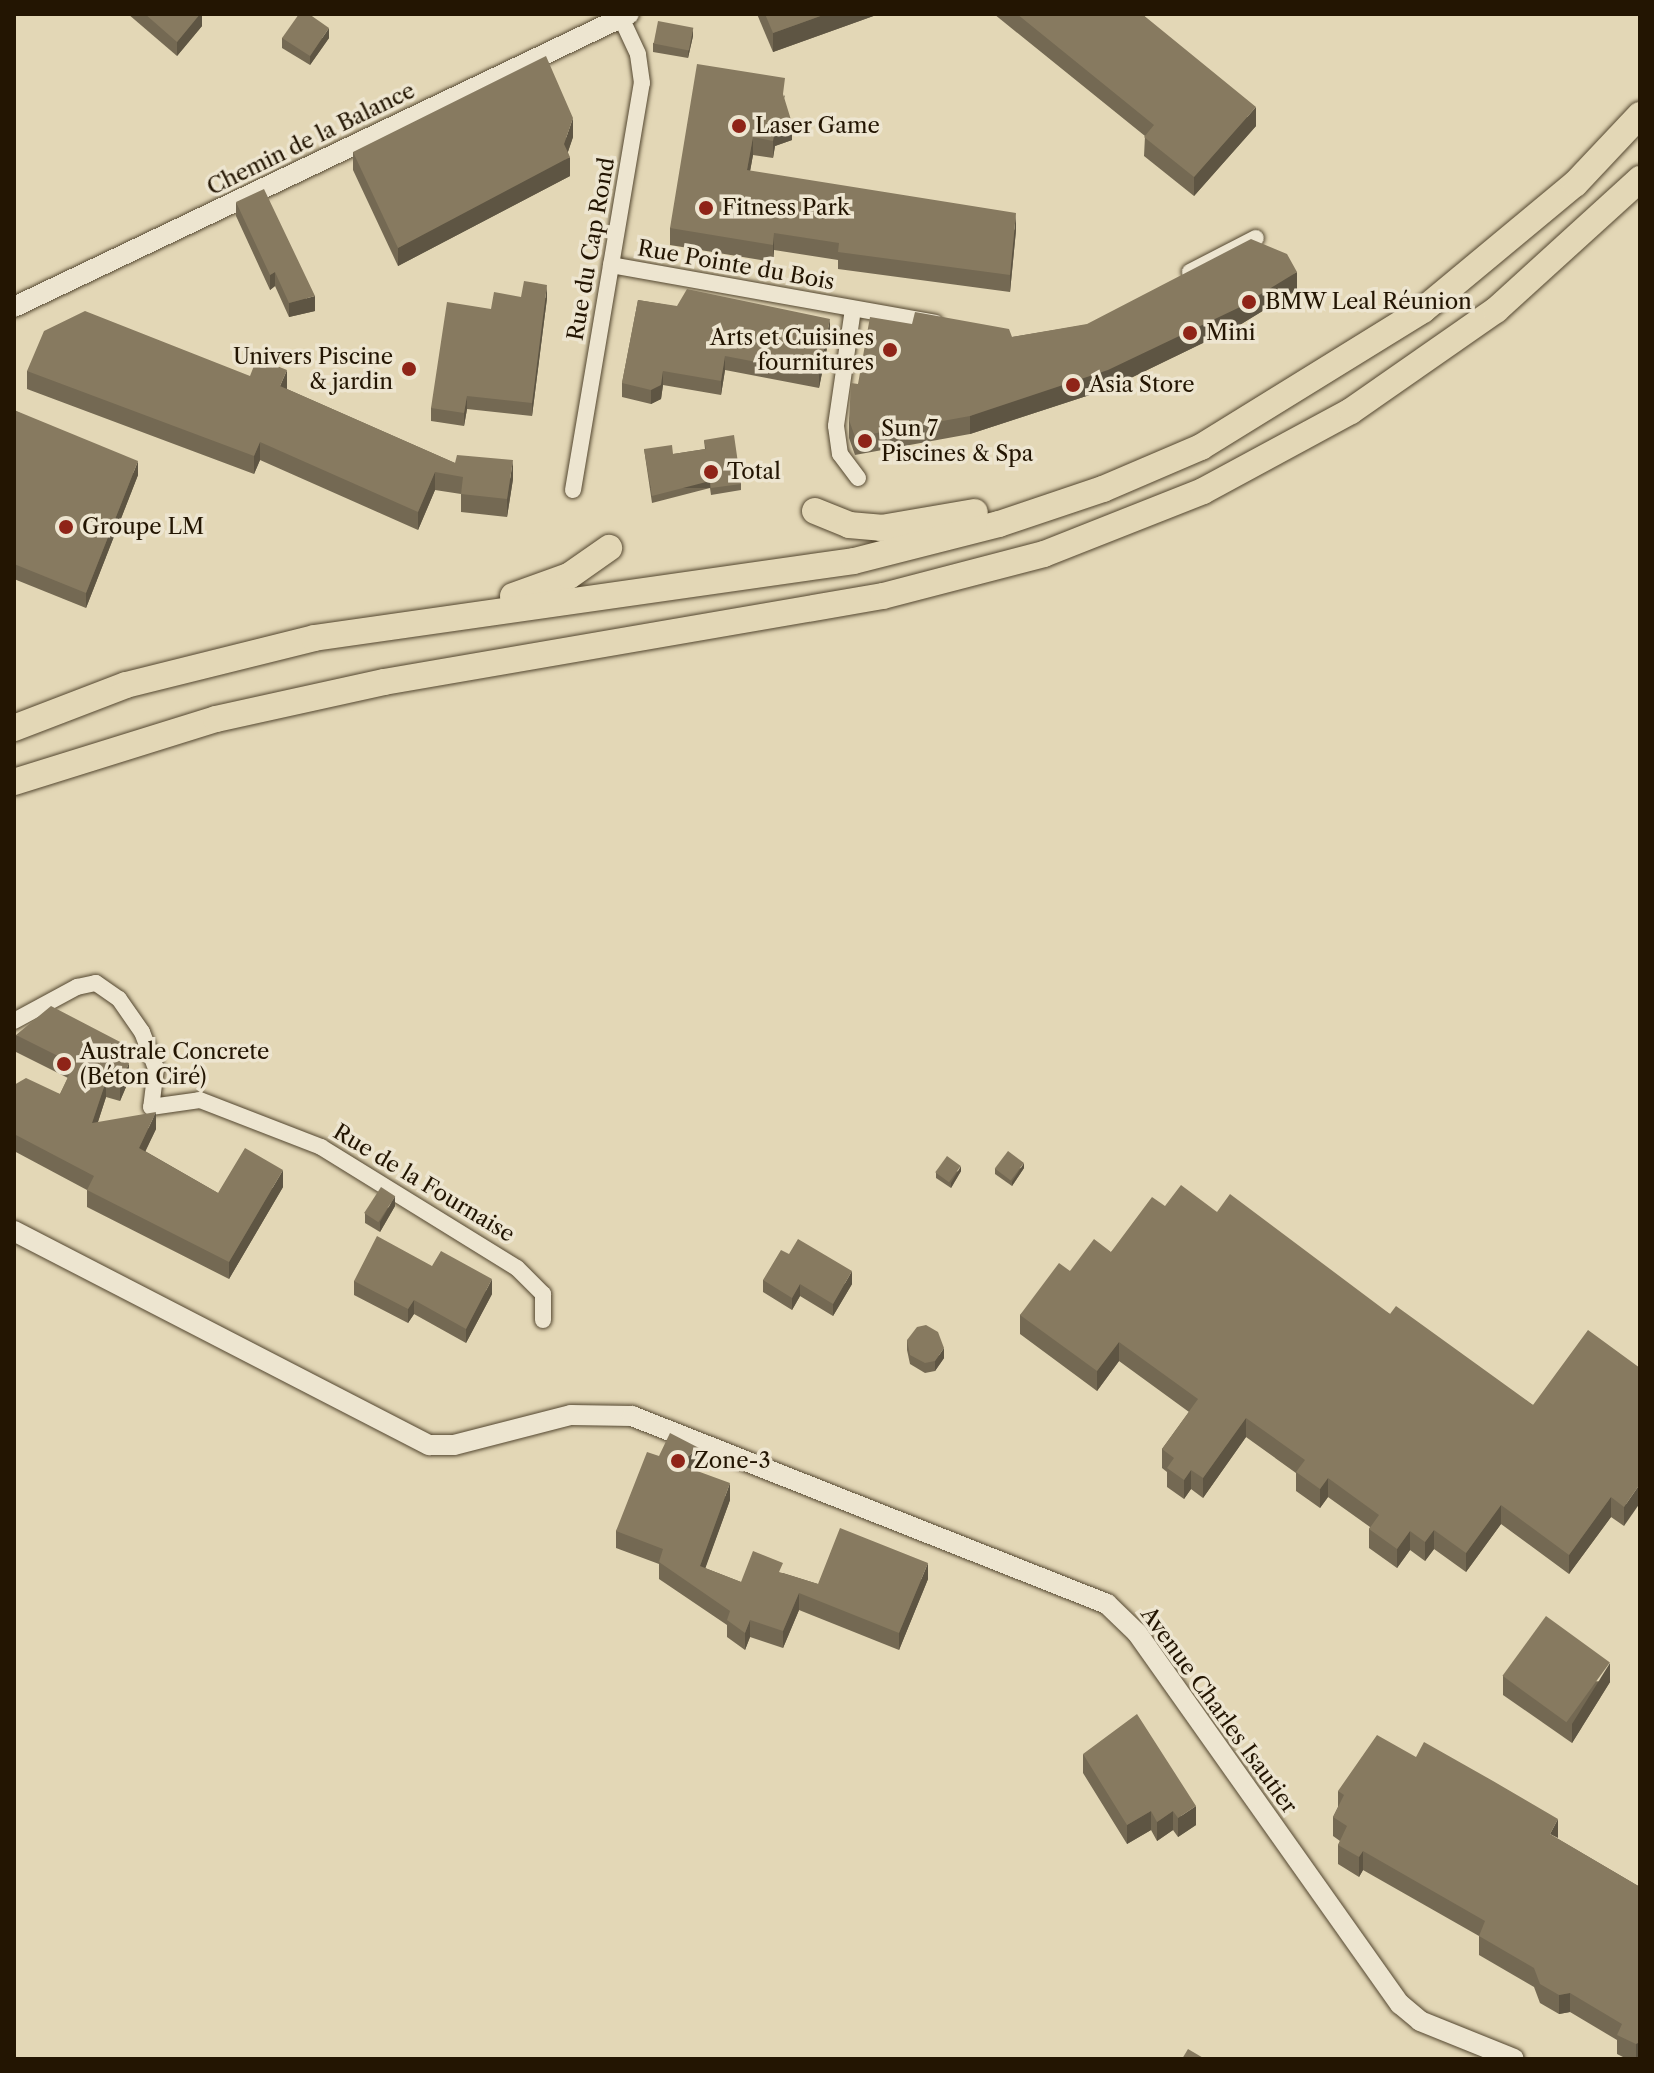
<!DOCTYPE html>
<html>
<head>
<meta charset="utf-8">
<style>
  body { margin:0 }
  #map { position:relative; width:1654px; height:2073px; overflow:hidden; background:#e3d7b6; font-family:"Libre Caslon Text",serif }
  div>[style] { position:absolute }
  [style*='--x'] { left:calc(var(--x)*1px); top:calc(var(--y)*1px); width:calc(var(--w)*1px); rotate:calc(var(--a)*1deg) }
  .roads { filter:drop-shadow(0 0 2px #53462f) drop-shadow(0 0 2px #53462f) }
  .minor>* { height:16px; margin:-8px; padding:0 8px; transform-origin:8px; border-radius:8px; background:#ede5d0 }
  .tertiary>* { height:20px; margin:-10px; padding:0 10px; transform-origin:10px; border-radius:10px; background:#ede5d0 }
  .trunk>* { height:26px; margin:-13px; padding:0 13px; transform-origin:13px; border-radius:13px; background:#e3d7b6 }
  .wall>* { inset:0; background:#746953 }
  .shaded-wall>* { inset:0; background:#5e5543; transform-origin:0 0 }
  .building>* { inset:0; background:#877a60; transform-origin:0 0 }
  .dots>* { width:22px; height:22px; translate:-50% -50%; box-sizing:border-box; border:4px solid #ede5d0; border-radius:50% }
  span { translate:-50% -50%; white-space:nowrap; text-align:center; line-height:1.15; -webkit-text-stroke:7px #ede5d0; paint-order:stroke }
  .poi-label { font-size:22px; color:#231502 }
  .left { translate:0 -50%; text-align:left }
  .right { translate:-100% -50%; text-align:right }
  .street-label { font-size:22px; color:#231502 }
  .frame { position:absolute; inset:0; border:16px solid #231502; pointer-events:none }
</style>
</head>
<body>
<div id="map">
  <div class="roads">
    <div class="minor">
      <i style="--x:611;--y:265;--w:329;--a:10.1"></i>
      <i style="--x:1190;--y:272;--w:74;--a:-27.3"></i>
      <i style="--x:853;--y:309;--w:118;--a:98.3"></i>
      <i style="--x:836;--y:426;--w:28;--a:82"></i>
      <i style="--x:840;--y:454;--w:30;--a:53"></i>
      <i style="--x:573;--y:490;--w:413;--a:-80.4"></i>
      <i style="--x:642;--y:83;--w:29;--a:-98"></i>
      <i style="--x:638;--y:54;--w:40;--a:-115"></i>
      <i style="--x:14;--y:1021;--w:72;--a:-28.4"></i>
      <i style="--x:77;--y:987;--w:19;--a:-12"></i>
      <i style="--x:96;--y:983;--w:28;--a:35"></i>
      <i style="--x:119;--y:999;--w:40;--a:55.1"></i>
      <i style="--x:142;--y:1032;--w:39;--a:69"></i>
      <i style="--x:156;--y:1068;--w:39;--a:97"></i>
      <i style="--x:151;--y:1107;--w:49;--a:-8.1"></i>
      <i style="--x:200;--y:1100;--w:130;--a:21.2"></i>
      <i style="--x:321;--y:1147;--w:230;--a:31.7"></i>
      <i style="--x:517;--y:1268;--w:37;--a:45"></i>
      <i style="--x:543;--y:1294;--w:26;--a:90"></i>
    </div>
    <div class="tertiary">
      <i style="--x:14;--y:307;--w:681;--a:-25.47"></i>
      <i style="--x:14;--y:1231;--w:467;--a:27.3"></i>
      <i style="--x:429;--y:1445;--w:25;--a:0"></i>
      <i style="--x:454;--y:1445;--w:121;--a:-14.4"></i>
      <i style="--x:571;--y:1415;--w:61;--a:0.9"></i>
      <i style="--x:632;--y:1416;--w:511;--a:21.59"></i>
      <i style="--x:1107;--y:1604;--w:42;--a:44"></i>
      <i style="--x:1137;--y:1633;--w:455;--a:54.7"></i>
      <i style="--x:1400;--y:2004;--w:26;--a:40"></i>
      <i style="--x:1420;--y:2021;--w:101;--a:22"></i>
    </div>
    <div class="trunk">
      <i style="--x:815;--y:511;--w:37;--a:22"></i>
      <i style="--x:849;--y:525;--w:32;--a:5"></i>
      <i style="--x:881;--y:528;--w:95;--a:-9.7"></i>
      <i style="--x:513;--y:596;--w:59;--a:-19.7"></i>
      <i style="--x:569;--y:576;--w:49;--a:-35"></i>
      <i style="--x:14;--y:728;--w:120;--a:-21"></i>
      <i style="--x:126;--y:685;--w:194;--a:-14"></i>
      <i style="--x:314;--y:638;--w:545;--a:-8.12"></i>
      <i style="--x:854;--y:561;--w:150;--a:-14.3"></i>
      <i style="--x:999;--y:524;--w:110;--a:-18.6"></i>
      <i style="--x:1103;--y:489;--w:107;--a:-23.2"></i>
      <i style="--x:1201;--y:447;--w:261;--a:-31.7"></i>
      <i style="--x:1423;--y:310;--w:197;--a:-39.7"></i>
      <i style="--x:1575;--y:184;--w:95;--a:-46.7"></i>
      <i style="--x:14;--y:782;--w:212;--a:-17.3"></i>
      <i style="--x:216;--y:719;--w:172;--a:-12.4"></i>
      <i style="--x:384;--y:682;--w:506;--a:-9.78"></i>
      <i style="--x:883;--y:596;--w:166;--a:-14.6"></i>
      <i style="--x:1044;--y:554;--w:171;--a:-21.6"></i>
      <i style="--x:1203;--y:491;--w:168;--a:-28.4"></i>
      <i style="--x:1351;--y:411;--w:177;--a:-34.9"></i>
      <i style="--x:1496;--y:310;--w:195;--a:-42.3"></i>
    </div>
  </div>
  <div class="wall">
    <i style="clip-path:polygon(128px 14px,202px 14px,202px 26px,177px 56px)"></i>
    <i style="clip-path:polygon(757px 14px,879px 14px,773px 52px)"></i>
    <i style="clip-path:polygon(994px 14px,1142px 14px,1256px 126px,1194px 196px,1144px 156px,1145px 136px)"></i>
    <i style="clip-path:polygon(693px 36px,688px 58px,653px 52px,653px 43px)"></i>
    <i style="clip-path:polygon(282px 38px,329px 38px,310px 65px,282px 48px)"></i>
    <i style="clip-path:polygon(785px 95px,784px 99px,792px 140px,775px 146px,773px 158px,753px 155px,750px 171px,1016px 230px,1010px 292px,838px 269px,838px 260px,774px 250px,773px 262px,670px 245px,670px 228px)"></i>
    <i style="clip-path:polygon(573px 137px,568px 152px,570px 176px,398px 266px,353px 170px,353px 152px)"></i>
    <i style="clip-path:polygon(236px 202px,315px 311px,289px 317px,275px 286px,270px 290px,236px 216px)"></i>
    <i style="clip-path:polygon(1297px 290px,1238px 326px,1108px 389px,970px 434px,855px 455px,849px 438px,849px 420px,858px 384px,912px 324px,1012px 337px)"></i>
    <i style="clip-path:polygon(521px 297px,547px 298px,532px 416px,467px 409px,464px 426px,431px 421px,431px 408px,491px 309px)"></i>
    <i style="clip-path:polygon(638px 300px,830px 333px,819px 388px,725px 370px,721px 395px,663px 385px,661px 399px,651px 404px,622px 397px,622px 383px)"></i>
    <i style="clip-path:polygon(27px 371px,250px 376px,287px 388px,287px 389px,455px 463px,513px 479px,507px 517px,461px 512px,461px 494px,435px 490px,418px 530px,260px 460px,254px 474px,27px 389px)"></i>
    <i style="clip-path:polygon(14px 410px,138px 475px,86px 608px,14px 579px)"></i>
    <i style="clip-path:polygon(704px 440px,741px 484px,741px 490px,711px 495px,710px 488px,652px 503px,644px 449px,673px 454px,705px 449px)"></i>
    <i style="clip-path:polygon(16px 1035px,124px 1060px,129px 1080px,120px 1101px,106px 1097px,98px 1122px,156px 1129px,145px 1151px,218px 1193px,283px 1187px,229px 1279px,87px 1207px,87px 1190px,14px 1151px,14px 1085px,60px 1094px,68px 1078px,16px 1052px)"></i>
    <i style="clip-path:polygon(1024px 1168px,1012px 1186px,995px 1174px,995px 1169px)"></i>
    <i style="clip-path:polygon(961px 1171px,951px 1188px,936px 1178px,936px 1173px)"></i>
    <i style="clip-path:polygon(395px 1206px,380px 1232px,365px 1223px,365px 1213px)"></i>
    <i style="clip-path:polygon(1165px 1206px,1217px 1212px,1390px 1314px,1533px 1405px,1640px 1368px,1624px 1526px,1611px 1517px,1569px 1574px,1501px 1524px,1466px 1572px,1434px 1549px,1425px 1561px,1410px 1550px,1397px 1568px,1369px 1548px,1369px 1529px,1370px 1527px,1328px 1497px,1320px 1508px,1296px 1491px,1296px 1473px,1246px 1437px,1203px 1498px,1191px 1489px,1184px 1499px,1167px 1487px,1167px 1472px,1162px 1468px,1162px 1449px,1189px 1412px,1119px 1361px,1097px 1391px,1020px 1334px,1020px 1315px,1070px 1271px,1111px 1252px)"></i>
    <i style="clip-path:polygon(432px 1266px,492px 1294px,466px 1343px,414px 1314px,408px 1323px,354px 1295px,354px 1281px)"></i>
    <i style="clip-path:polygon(763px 1280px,852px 1284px,833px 1316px,800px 1296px,792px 1310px,763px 1292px)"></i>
    <i style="clip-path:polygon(907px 1340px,944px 1358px,935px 1371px,925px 1373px,910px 1364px,907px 1350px)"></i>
    <i style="clip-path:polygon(659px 1456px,699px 1465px,693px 1470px,730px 1500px,705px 1568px,741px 1582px,783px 1573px,818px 1584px,928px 1579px,899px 1650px,799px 1610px,783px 1648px,750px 1637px,745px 1650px,727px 1637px,727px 1625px,659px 1579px,659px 1564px,616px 1548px,616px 1531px)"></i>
    <i style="clip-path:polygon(1503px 1676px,1610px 1682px,1572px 1743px,1503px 1695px)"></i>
    <i style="clip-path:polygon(1083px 1754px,1196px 1825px,1178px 1837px,1173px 1830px,1157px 1841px,1151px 1830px,1127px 1844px,1083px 1773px)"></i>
    <i style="clip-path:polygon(1338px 1791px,1558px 1839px,1640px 1887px,1640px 2059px,1627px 2059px,1617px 2054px,1617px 2040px,1570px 2012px,1559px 2014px,1540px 2003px,1534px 1987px,1479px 1955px,1479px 1936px,1363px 1870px,1359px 1877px,1338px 1864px,1338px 1845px,1340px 1841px,1333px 1836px,1333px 1817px,1338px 1807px)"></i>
  </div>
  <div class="shaded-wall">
    <i style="clip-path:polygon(200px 14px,202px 14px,202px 26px,177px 56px,177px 42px)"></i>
    <i style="clip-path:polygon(826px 14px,879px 14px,773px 52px,773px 33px)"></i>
    <i style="clip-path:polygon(329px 28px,329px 38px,310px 65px,310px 56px)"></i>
    <i style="clip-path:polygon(693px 28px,693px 36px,688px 58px,688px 49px)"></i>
    <i style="clip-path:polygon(1256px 107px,1256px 126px,1194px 196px,1194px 177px)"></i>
    <i style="clip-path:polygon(573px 118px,573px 137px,565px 160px,570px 157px,570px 176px,398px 266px,398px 248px,564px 144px)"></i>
    <i style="clip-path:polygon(792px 123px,792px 140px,775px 146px,773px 158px,773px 141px,775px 129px)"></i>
    <i style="clip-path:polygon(753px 137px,753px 155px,747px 188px,747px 170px)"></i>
    <i style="clip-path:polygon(1016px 213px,1016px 230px,1010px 292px,1010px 275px)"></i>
    <i style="clip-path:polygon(774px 233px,774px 250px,773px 262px,773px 245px)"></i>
    <i style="clip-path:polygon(275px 272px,275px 286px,270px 290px,270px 275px)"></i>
    <i style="clip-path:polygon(1297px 272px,1297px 290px,1238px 326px,1108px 389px,970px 434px,970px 416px)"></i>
    <i style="clip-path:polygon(547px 285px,547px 298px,532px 416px,532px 403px)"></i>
    <i style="clip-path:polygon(315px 296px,315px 311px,289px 317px,289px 303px)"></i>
    <i style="clip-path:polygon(830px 319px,830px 333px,819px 388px,819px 374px)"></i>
    <i style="clip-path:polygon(725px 356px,725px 370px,721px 395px,721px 381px)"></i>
    <i style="clip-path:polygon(287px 370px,287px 388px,280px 405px,280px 386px)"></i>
    <i style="clip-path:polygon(663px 371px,663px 385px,661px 399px,651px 404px,651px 390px)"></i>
    <i style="clip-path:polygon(467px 396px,467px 409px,464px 426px,464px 413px)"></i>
    <i style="clip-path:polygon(260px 442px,260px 460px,254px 474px,254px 456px)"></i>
    <i style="clip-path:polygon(513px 460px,513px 479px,507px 517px,507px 499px)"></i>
    <i style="clip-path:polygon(138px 461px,138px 475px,86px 608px,86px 593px)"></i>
    <i style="clip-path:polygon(435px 472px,435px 490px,418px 530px,418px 512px)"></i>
    <i style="left:710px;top:481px;width:7px;height:60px;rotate:90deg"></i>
    <i style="clip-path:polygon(124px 1044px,124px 1061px,119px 1056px)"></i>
    <i style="clip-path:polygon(129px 1063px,129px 1080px,120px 1101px,120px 1084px)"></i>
    <i style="clip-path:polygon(106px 1081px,106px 1097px,92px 1140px,92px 1123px)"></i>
    <i style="clip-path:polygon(156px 1112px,156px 1129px,139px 1165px,139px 1148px)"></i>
    <i style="clip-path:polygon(1024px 1163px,1024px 1168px,1012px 1186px,1012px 1182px)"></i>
    <i style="clip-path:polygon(961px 1166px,961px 1171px,951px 1188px,951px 1183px)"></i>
    <i style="clip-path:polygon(283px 1170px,283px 1187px,229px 1279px,229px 1262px)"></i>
    <i style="clip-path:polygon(395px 1196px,395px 1206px,380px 1232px,380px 1222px)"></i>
    <i style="clip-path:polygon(852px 1271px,852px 1284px,833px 1316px,833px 1304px)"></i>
    <i style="clip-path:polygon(492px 1279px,492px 1294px,466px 1343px,466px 1329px)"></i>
    <i style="clip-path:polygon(800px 1284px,800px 1296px,792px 1310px,792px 1298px)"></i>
    <i style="clip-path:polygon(414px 1300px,414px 1314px,408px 1323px,408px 1309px)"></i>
    <i style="clip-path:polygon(1119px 1342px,1119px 1361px,1097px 1391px,1097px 1371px)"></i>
    <i style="clip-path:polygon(944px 1348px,944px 1358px,935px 1371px,935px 1361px)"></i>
    <i style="clip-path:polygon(1246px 1418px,1246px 1437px,1203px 1498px,1203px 1478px)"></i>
    <i style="clip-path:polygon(699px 1448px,699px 1465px,678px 1481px,678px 1464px)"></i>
    <i style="clip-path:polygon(1191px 1470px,1191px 1489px,1184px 1499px,1184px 1480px)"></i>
    <i style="clip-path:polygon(1328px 1478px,1328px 1497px,1320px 1508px,1320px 1489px)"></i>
    <i style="clip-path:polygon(730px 1483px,730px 1500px,700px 1583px,700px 1566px)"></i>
    <i style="clip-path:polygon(1640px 1484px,1640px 1503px,1624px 1526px,1624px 1507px)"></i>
    <i style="clip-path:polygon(1611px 1497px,1611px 1517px,1569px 1574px,1569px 1555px)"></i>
    <i style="clip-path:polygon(1501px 1505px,1501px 1524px,1466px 1572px,1466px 1553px)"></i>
    <i style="clip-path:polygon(1434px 1530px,1434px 1549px,1425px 1561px,1425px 1542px)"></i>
    <i style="clip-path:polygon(1410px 1531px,1410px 1550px,1397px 1568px,1397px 1549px)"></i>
    <i style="clip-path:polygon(928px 1563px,928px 1579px,899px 1650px,899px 1633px)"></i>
    <i style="clip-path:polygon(799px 1593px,799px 1610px,783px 1648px,783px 1631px)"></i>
    <i style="clip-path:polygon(750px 1620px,750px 1637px,745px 1650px,745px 1633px)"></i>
    <i style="clip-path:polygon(1610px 1663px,1610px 1682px,1572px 1743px,1572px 1724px)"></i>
    <i style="clip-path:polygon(1196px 1806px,1196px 1825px,1178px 1837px,1178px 1818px)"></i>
    <i style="clip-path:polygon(1151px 1811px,1151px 1830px,1127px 1844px,1127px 1825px)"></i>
    <i style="clip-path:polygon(1173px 1811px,1173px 1830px,1157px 1841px,1157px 1822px)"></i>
    <i style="clip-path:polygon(1558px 1819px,1558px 1838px,1550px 1834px)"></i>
    <i style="clip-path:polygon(1363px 1851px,1363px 1870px,1359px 1877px,1359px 1857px)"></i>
    <i style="clip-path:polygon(1570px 1993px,1570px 2012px,1559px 2014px,1559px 1995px)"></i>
    <i style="left:1640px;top:2042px;width:17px;height:4px;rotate:90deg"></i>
  </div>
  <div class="building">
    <i style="clip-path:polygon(145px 14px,200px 14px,177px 42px)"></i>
    <i style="clip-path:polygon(299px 14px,309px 14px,329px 28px,310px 56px,282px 38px)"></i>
    <i style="clip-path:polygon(765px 14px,826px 14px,773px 33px)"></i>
    <i style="clip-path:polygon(1017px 14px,1142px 14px,1256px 107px,1194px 177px,1144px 137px,1154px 125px)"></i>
    <i style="left:658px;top:21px;width:36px;height:23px;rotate:11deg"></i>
    <i style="clip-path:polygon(546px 56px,573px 118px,564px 144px,570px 157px,398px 248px,353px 152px)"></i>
    <i style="clip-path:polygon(697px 64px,785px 78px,783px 94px,792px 123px,775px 129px,773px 141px,753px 137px,747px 170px,1016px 213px,1010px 275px,838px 252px,839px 243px,774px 233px,773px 245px,670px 228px)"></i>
    <i style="clip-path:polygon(264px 189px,315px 296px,289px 303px,275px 272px,270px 275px,236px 202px)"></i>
    <i style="clip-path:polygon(1251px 239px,1287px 254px,1297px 272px,1238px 308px,1108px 370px,970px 416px,855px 437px,849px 420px,851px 383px,858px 384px,870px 317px,912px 324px,915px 312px,1009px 329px,1012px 337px,1087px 324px)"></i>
    <i style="clip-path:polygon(524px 281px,547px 285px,532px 403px,467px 396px,464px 413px,431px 408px,447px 302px,491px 309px,494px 292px,521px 297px)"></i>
    <i style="clip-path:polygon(687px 289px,830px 319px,819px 374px,725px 356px,721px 381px,663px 371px,661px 385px,651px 390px,622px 383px,638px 300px,677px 306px)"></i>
    <i style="clip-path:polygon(85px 311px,250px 376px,257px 358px,287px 370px,280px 386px,455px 463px,457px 455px,513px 460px,507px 499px,461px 494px,463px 477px,435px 472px,418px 512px,260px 442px,254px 456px,27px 371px,44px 331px)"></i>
    <i style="clip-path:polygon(14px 410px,138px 461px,86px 593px,14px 564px)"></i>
    <i style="clip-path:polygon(734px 435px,741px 484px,711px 488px,710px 481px,652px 496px,644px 449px,672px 445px,673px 454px,706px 449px,704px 440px)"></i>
    <i style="clip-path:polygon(51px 1006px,124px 1044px,119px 1056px,129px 1063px,120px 1084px,106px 1081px,92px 1123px,156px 1112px,139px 1148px,218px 1193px,245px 1148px,283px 1170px,229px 1262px,87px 1190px,94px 1176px,14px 1134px,14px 1085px,26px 1078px,60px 1094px,74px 1064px,16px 1035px)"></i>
    <i style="left:1008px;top:1151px;width:20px;height:22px;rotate:37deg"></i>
    <i style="left:947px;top:1156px;width:17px;height:20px;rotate:36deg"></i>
    <i style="clip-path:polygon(1181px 1185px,1217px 1212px,1230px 1194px,1390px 1314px,1396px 1306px,1533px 1405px,1588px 1330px,1640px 1368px,1640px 1484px,1624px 1507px,1611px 1497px,1569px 1555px,1501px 1505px,1466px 1553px,1434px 1530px,1425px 1542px,1410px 1531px,1397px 1549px,1369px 1529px,1379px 1515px,1328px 1478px,1320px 1489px,1296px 1472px,1305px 1460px,1246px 1418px,1203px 1478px,1191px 1470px,1184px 1480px,1167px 1468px,1174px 1458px,1162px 1449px,1198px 1399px,1119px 1342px,1097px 1371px,1020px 1315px,1059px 1263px,1070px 1271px,1094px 1239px,1111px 1252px,1152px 1197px,1165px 1206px)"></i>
    <i style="left:381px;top:1187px;width:17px;height:31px;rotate:33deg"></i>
    <i style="clip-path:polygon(377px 1236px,432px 1266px,441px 1251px,492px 1279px,466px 1329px,414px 1300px,408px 1309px,354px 1281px)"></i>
    <i style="clip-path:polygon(798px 1239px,852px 1271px,833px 1304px,800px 1284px,792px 1298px,763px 1280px,781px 1250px,789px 1254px)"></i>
    <i style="clip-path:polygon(926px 1325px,938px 1332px,944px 1348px,935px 1361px,925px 1363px,910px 1355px,907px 1340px,917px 1327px)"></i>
    <i style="clip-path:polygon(670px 1433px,699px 1448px,678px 1464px,730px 1483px,700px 1566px,741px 1582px,753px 1551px,783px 1563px,779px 1572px,818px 1584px,840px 1528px,928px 1563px,899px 1633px,799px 1593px,783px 1631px,750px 1620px,745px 1633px,727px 1620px,730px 1611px,659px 1562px,663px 1549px,616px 1531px,647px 1452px,659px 1456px)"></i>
    <i style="left:1546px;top:1616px;width:79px;height:74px;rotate:36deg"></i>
    <i style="clip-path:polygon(1137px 1714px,1196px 1806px,1178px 1818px,1173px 1811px,1157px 1822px,1151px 1811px,1127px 1825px,1083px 1754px)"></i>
    <i style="clip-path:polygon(1377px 1735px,1416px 1757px,1424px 1742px,1493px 1781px,1558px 1819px,1550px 1834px,1640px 1887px,1640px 2042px,1636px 2044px,1617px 2035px,1622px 2024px,1570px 1993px,1559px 1995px,1540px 1984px,1534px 1968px,1479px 1936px,1485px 1921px,1363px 1851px,1359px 1857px,1338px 1845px,1347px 1826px,1333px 1817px,1344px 1795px,1338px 1791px)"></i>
    <i style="clip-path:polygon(1188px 2049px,1205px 2059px,1182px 2059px)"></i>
  </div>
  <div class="dots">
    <i style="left:739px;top:126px;background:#8f2418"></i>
    <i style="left:706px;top:208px;background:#8f2418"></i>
    <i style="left:1249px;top:302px;background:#8f2418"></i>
    <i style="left:1190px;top:333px;background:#8f2418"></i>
    <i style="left:890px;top:350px;background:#8f2418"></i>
    <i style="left:409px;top:369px;background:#8f2418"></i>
    <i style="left:1073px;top:385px;background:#8f2418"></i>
    <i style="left:865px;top:441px;background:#8f2418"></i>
    <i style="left:711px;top:472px;background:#8f2418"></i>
    <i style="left:66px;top:527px;background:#8f2418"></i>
    <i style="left:64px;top:1064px;background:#8f2418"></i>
    <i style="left:678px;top:1461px;background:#8f2418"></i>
  </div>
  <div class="poi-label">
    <span class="left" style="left:755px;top:126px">Laser Game</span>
    <span class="left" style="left:722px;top:208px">Fitness Park</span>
    <span class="left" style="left:1265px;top:302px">BMW Leal Réunion</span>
    <span class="left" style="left:1206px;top:333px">Mini</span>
    <span class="right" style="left:874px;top:350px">Arts et Cuisines<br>fournitures</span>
    <span class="right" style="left:393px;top:369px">Univers Piscine<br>&amp; jardin</span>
    <span class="left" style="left:1089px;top:385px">Asia Store</span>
    <span class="left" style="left:881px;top:441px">Sun 7<br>Piscines &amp; Spa</span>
    <span class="left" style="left:727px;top:472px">Total</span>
    <span class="left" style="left:82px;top:527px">Groupe LM</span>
    <span class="left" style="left:80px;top:1064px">Australe Concrete<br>(Béton Ciré)</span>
    <span class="left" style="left:694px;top:1461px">Zone-3</span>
  </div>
  <div class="street-label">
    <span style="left:311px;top:139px;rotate:-26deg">Chemin de la Balance</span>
    <span style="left:591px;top:249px;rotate:-80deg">Rue du Cap Rond</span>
    <span style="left:736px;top:265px;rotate:10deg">Rue Pointe du Bois</span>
    <span style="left:424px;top:1183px;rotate:31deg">Rue de la Fournaise</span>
    <span style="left:1219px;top:1710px;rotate:54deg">Avenue Charles Isautier</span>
  </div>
  <div class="frame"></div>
</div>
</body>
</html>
